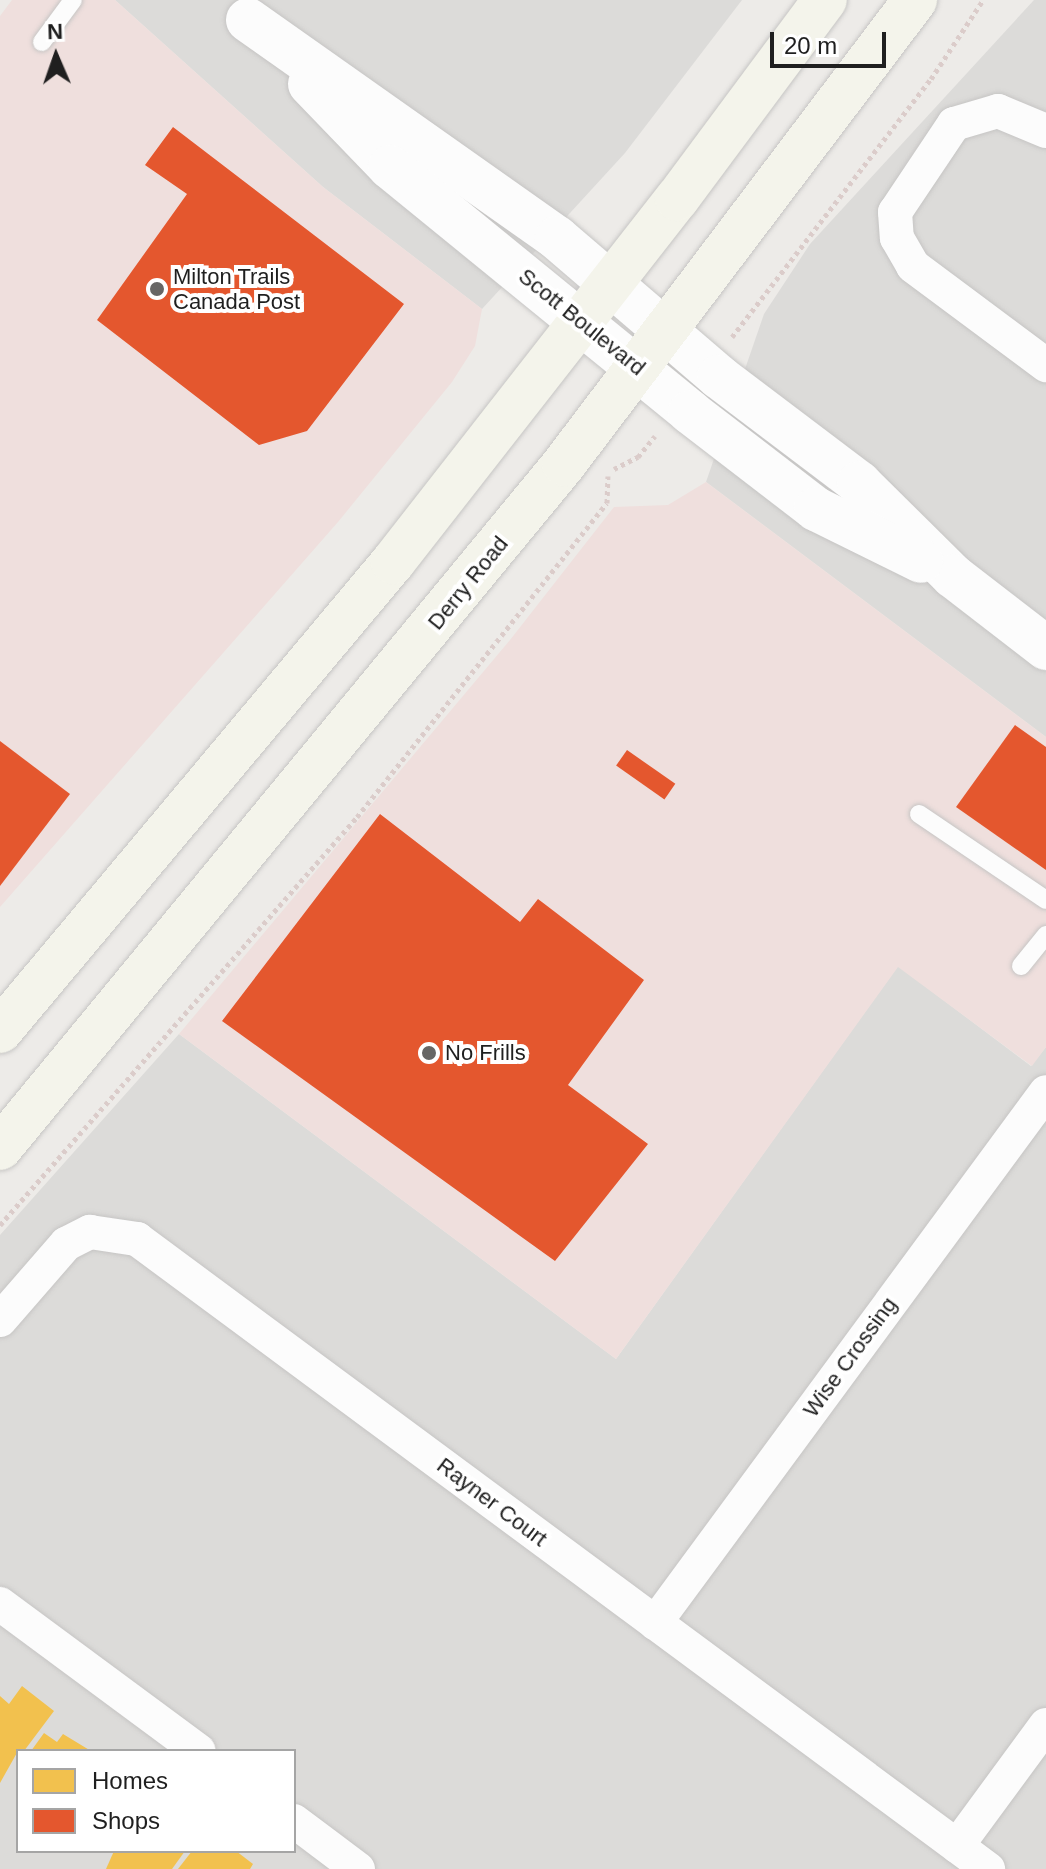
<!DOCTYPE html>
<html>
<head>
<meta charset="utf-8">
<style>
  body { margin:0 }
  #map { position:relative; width:1046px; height:1869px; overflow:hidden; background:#edebe8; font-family:Arial,sans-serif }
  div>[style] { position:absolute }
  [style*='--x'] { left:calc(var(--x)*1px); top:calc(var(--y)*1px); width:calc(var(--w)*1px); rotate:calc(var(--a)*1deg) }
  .residential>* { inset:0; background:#dcdbd9 }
  .commercial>* { inset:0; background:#efdfdd }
  .homes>* { inset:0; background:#f2c14e }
  .shops>* { inset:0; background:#e4572e; transform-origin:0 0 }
  .path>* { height:5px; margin-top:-2.5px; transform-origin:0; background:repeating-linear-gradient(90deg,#dbccca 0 4px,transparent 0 8px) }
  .roads { filter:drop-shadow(0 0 2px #c6c5c4) drop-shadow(0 0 2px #c6c5c4) }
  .service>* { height:18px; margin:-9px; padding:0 9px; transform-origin:9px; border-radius:9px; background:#fcfcfc }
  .minor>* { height:34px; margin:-17px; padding:0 17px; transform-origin:17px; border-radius:17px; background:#fcfcfc }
  .tertiary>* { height:44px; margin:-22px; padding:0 22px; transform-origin:22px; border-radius:22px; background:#fcfcfc }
  .secondary>* { height:44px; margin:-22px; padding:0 22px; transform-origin:22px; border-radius:22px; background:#f4f4eb }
  .dots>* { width:22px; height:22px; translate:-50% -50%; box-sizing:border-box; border:4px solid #fff; border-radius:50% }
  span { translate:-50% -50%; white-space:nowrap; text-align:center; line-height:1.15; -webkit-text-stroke:8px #fff; paint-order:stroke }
  .poi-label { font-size:22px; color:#1f1f1f }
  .left { translate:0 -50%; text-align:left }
  .street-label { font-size:22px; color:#1f1f1f }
  .legend { position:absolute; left:16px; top:1749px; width:280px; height:104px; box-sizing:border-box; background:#fff; border:2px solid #a5a5a5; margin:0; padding:10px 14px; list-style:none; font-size:24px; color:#1f1f1f }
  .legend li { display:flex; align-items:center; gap:16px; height:40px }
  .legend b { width:40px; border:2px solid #a5a5a5 }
  .north { position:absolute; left:16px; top:16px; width:80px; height:80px; -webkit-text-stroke:6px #fff; paint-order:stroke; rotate:358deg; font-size:22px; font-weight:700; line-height:32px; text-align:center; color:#1f1f1f }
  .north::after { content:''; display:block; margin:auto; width:28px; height:36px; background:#1f1f1f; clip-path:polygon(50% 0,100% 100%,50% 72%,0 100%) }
  .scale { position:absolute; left:770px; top:32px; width:116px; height:36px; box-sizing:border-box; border:4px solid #1f1f1f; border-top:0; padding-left:10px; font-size:24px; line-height:28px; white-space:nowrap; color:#1f1f1f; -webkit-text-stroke:6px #fff; paint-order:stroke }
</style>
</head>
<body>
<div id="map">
  <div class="residential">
    <i style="clip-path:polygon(115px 0,742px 0,625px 153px,482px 309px,323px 187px)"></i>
    <i style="clip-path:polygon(1034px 0,1046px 0,1046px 737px,706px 482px,764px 314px,810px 244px)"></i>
    <i style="clip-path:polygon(evenodd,898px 966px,1031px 1066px,1046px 1047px,1046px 1869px,0 1869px,0 1235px,179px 1034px,616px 1359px,898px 966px,18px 1751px,294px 1751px,294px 1851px,18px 1851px,18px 1751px)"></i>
  </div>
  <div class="commercial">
    <i style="clip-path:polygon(12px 0,115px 0,323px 187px,482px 309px,475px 346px,452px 382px,338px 522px,0 907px,0 16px)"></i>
    <i style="clip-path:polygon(706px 482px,1046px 737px,1046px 1047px,1032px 1066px,898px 967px,616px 1359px,179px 1034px,510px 640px,614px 507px,668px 505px)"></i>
  </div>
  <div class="homes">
    <i style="clip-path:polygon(22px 1686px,54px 1711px,24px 1751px,18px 1751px,0 1783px,0 1696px,9px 1704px)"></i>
    <i style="clip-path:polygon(44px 1733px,57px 1742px,63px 1734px,91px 1751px,31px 1751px)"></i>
    <i style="clip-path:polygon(114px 1851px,185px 1851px,172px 1869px,106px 1869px)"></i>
    <i style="clip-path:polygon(192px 1851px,236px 1851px,253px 1864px,250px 1869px,178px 1869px)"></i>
  </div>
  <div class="shops">
    <i style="clip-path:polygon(173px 127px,404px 304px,307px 431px,259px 445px,97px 320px,187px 194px,145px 165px)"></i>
    <i style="clip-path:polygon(1015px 725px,1046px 747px,1046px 870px,956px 807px)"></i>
    <i style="clip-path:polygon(0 741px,70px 794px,0 886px)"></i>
    <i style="left:627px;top:750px;width:59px;height:19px;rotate:35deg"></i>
    <i style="clip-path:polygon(380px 814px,520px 922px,538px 899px,644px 980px,568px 1085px,648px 1144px,555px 1261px,222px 1021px)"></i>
  </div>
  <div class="path">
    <i style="--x:732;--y:337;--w:326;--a:-52.4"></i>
    <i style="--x:931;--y:79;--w:95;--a:-56.6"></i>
    <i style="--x:614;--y:469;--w:27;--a:-27"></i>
    <i style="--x:638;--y:457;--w:27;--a:-51"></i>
    <i style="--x:0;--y:1225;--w:542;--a:-48.81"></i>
    <i style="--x:357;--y:817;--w:401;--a:-51.5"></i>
    <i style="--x:607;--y:503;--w:27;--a:-88"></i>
  </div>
  <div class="roads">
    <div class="service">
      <i style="--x:42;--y:42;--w:52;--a:-53.6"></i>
      <i style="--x:919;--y:814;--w:153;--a:34.1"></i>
      <i style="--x:1021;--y:966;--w:40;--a:-51"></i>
    </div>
    <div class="minor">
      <i style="--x:1046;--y:131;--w:52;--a:-157.4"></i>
      <i style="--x:998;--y:111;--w:46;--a:163.5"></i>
      <i style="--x:954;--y:124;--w:106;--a:123.8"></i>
      <i style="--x:895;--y:212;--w:26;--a:86"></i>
      <i style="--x:897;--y:238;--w:32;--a:60"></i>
      <i style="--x:913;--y:266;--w:166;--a:36.7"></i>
      <i style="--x:0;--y:1320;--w:101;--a:-49"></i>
      <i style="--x:66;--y:1244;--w:27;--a:-27"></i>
      <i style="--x:90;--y:1232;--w:48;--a:8.5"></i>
      <i style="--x:137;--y:1239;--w:1059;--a:36.51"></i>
      <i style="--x:0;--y:1604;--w:247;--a:36.5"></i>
      <i style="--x:655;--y:1623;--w:659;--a:-53.63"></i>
      <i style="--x:294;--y:1821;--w:80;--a:36.9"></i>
      <i style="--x:957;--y:1846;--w:150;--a:-53.7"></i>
    </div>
    <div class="tertiary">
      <i style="--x:248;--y:20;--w:378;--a:35.2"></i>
      <i style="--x:557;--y:238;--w:213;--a:40.6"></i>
      <i style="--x:719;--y:377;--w:176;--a:37.1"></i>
      <i style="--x:859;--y:483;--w:132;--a:44.7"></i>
      <i style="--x:953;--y:576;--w:118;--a:37.7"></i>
      <i style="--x:310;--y:84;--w:115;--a:46.1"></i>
      <i style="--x:390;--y:167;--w:387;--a:39.2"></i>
      <i style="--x:690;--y:412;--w:159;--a:37.6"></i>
      <i style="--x:816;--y:509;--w:117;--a:26.3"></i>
    </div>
    <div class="secondary">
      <i style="--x:0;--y:1031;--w:612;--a:-50.04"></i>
      <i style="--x:393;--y:562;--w:461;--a:-52"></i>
      <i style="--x:677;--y:199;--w:248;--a:-53.4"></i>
      <i style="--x:0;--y:1148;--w:887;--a:-50.49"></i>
      <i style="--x:564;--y:464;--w:582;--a:-52.89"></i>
    </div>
  </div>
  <div class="dots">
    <i style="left:157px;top:289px;background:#676665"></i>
    <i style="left:429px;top:1053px;background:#676665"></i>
  </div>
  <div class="poi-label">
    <span class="left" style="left:173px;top:289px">Milton Trails<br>Canada Post</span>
    <span class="left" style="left:445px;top:1053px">No Frills</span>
  </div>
  <div class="street-label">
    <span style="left:582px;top:322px;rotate:39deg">Scott Boulevard</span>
    <span style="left:468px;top:583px;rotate:-51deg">Derry Road</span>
    <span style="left:850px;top:1357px;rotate:-54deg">Wise Crossing</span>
    <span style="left:492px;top:1502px;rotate:37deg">Rayner Court</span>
  </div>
  <ul class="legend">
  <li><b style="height:22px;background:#f2c14e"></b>Homes</li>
  <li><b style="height:22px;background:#e4572e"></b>Shops</li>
  </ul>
  <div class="north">N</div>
  <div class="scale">20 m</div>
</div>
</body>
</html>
